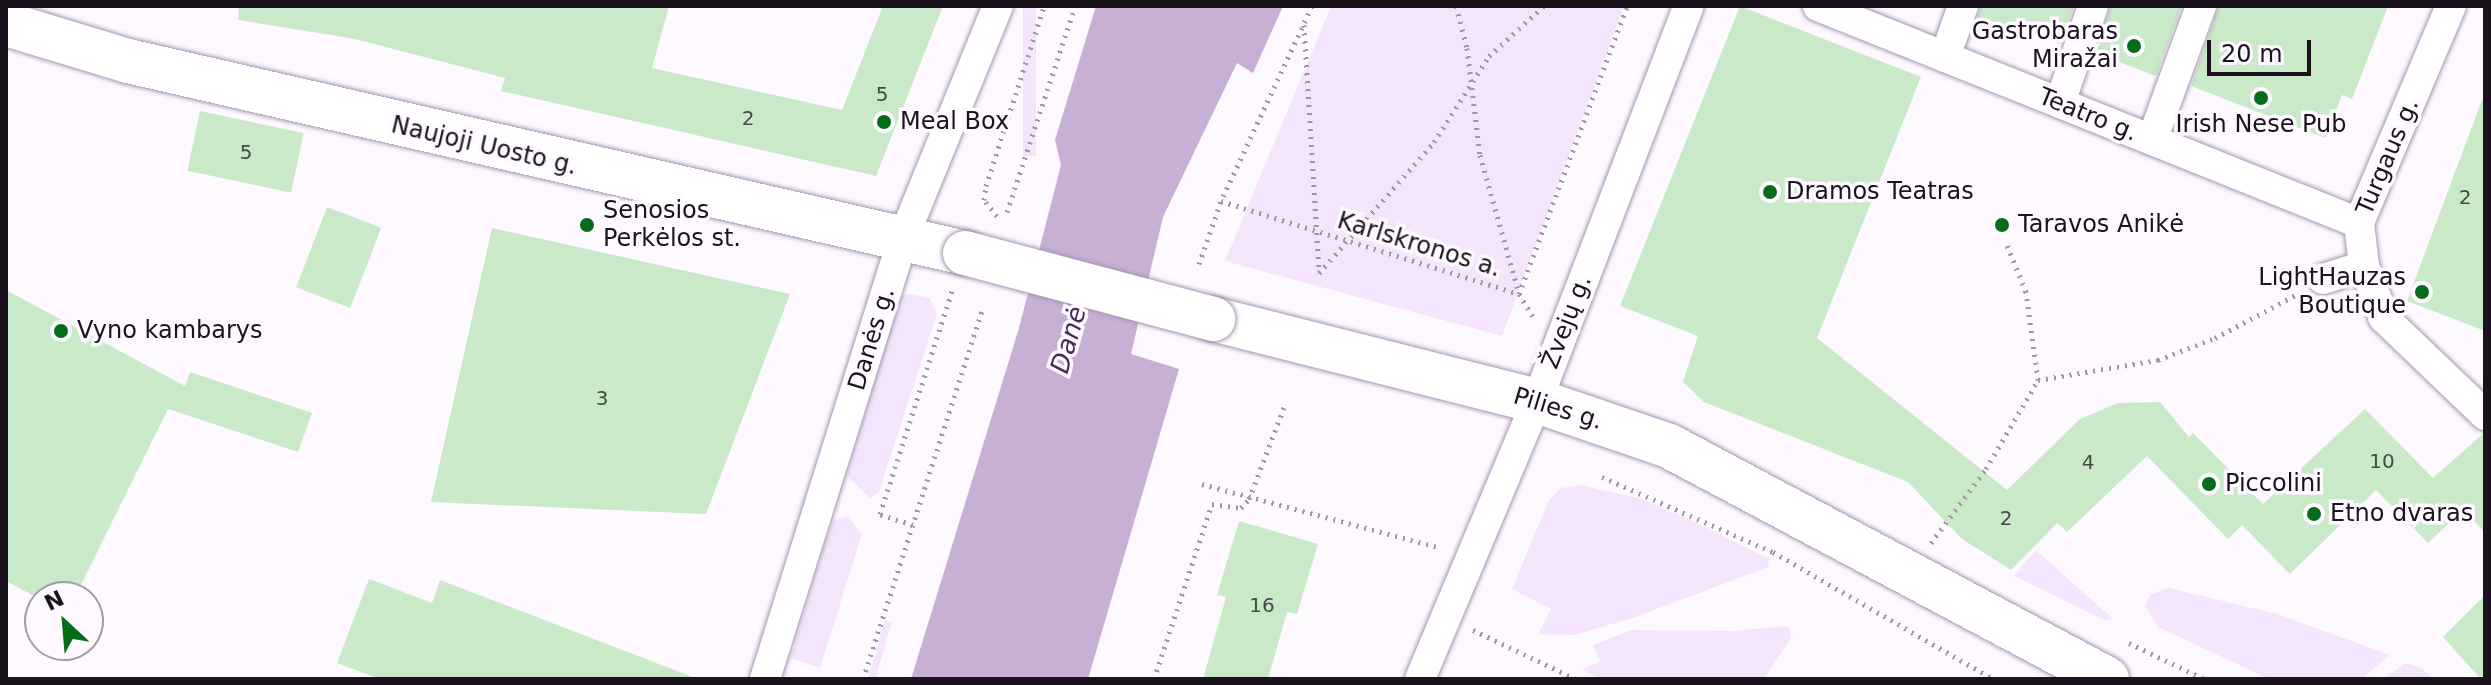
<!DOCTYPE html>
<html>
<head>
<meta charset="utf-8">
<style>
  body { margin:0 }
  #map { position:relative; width:2491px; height:685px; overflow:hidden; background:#fdf9ff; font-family:"DejaVu Sans",sans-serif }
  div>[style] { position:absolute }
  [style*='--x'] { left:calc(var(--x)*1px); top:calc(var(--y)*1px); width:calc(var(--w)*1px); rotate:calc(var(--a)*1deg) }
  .green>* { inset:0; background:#f4e5fd; transform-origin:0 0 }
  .water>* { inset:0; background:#c7b0d3 }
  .building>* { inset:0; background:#c9e9c9; transform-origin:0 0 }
  .path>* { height:5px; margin-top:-2.5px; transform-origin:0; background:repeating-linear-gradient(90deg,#9e98a0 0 2px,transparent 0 8px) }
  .roads { filter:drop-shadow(0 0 2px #a794b1) drop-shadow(0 0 2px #a794b1) }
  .street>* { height:30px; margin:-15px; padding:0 15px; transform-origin:15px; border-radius:15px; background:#fff }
  .primary>* { height:44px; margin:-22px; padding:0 22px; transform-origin:22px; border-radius:22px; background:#fff }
  .bridges { filter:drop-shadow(0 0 2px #a794b1) drop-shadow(0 0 2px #a794b1) }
  .primary-bridge>* { height:44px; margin:-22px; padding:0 22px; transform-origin:22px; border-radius:22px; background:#fff }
  .dots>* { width:22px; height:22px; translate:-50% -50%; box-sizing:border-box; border:4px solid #fdf9ff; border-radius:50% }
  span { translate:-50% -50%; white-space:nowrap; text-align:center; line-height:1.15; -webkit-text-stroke:7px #fdf9ff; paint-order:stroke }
  .number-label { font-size:20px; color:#464849 }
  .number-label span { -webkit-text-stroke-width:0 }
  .poi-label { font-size:24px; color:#1a131e }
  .right { translate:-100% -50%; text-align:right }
  .left { translate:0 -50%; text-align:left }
  .street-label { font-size:24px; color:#1a131e }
  .water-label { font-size:26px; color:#492a58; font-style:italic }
  .frame { position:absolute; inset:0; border:8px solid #1a131e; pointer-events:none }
  .north { position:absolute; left:24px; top:581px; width:80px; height:80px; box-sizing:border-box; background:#fdf9ff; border:2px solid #a29da5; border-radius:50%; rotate:334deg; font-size:22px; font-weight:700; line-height:32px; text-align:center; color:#1a131e }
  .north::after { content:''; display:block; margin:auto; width:28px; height:36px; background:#056c19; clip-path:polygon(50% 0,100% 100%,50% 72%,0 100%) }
  .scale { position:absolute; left:2207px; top:40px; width:104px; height:36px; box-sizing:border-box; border:4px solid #1a131e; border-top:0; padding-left:10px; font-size:24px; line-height:28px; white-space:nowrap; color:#1a131e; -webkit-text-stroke:6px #fdf9ff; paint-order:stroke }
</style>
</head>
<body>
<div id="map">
  <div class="green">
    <i style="left:1023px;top:6px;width:13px;height:150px"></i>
    <i style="clip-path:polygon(1331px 6px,1624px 6px,1502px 336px,1225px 261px)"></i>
    <i style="clip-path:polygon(908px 294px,930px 298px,937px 313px,879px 492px,870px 498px,847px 476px,899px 297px)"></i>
    <i style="clip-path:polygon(1581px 485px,1641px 499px,1691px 520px,1769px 559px,1768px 567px,1633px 618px,1574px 635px,1538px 634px,1551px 609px,1512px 589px,1549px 500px,1561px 488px)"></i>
    <i style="clip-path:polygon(847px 516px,862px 534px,820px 668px,791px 658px,828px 533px,835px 520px)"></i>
    <i style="clip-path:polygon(2036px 550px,2113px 619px,2104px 620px,2014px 576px)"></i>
    <i style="clip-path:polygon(2169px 588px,2277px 614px,2390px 655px,2361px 679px,2269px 679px,2158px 627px,2145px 606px,2150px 595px)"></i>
    <i style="left:885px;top:620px;width:7px;height:62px;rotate:16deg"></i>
    <i style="clip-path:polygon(1784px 626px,1790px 628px,1791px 638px,1764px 679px,1601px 679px,1582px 669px,1600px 662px,1593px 645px,1631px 630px,1734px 631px)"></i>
    <i style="clip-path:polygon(2405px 663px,2422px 668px,2433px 679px,2383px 679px)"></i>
  </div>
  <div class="water">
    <i style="clip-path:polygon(1096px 6px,1283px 6px,1253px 73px,1237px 63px,1163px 217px,1131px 354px,1179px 369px,1088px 679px,911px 679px,1019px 328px,1061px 165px,1055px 140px)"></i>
  </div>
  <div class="building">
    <i style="clip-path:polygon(239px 6px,669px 6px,652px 68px,842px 110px,883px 6px,943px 6px,876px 176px,501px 91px,505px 78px,355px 39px,238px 20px)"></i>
    <i style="clip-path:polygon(1740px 6px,1921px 77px,1817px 338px,2007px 490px,2080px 419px,2118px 403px,2160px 402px,2189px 437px,2193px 433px,2263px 504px,2365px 409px,2433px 478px,2485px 432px,2485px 532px,2463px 510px,2428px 543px,2376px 490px,2290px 574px,2242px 525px,2228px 539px,2147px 456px,2067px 532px,2057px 523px,2011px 570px,1962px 539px,1908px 482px,1704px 402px,1683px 382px,1698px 336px,1620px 306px)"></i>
    <i style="clip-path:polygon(1981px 6px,2074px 6px,2059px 44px,1977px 19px)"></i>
    <i style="clip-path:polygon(2111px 6px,2182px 6px,2156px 76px,2096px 53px)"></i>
    <i style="clip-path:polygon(2219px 6px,2388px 6px,2352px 99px,2342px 95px,2325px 138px,2191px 86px)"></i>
    <i style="clip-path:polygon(2482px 100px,2485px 100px,2485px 331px,2407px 301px)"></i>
    <i style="left:200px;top:111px;width:106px;height:61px;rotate:12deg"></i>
    <i style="left:327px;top:207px;width:58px;height:86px;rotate:21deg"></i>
    <i style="clip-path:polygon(492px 228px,790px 294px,706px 514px,431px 502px)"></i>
    <i style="clip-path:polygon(6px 290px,185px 386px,190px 372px,312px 413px,298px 452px,168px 409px,75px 597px,36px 597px,6px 581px)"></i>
    <i style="clip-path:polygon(1239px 521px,1318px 544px,1297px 614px,1287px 612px,1268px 679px,1203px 679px,1226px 597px,1217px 595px)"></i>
    <i style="clip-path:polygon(369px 579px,432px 603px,440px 580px,698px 679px,379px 679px,337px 663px)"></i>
    <i style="clip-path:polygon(2485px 595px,2485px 679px,2481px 679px,2443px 637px)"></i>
  </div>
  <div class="path">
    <i style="--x:1312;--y:6;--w:215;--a:115"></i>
    <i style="--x:1221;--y:201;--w:312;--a:17.3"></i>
    <i style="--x:1519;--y:294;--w:308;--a:-69.4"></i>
    <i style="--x:1456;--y:6;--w:43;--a:75.3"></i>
    <i style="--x:1467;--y:48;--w:108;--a:83.1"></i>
    <i style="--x:1480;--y:155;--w:144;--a:74.3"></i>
    <i style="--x:1519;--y:294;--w:28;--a:58"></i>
    <i style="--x:1304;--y:25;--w:248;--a:86.5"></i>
    <i style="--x:1007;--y:212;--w:217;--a:-71.7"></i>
    <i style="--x:997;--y:216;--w:21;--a:-129"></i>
    <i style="--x:984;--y:200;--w:14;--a:-82"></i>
    <i style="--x:986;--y:186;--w:189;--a:-72.1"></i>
    <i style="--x:1199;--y:264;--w:67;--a:-70.8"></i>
    <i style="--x:1319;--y:273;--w:174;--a:-48.7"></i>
    <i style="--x:1434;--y:142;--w:102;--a:-57.4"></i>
    <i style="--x:1489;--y:56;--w:74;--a:-42.3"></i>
    <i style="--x:2038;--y:380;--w:122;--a:-9.5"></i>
    <i style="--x:2158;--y:360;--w:61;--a:-21.1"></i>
    <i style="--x:2215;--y:338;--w:92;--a:-28"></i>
    <i style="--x:1602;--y:477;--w:187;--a:23.7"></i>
    <i style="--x:1773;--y:552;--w:254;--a:30"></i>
    <i style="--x:1202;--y:484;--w:247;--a:15"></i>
    <i style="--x:913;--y:525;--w:35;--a:-162"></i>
    <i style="--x:880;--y:514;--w:237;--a:-72.1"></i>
    <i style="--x:1931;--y:543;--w:92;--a:-53.4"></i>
    <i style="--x:1986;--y:469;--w:103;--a:-59.7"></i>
    <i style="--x:2038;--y:380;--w:89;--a:-97.8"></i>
    <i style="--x:2026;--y:292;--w:51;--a:-112"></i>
    <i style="--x:1473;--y:630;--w:114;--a:25.4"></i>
    <i style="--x:2129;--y:643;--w:83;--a:25.6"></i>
    <i style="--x:863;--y:679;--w:387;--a:-72.1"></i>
    <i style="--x:1154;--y:679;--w:184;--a:-71.7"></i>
    <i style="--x:1212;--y:504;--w:29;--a:8"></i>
    <i style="--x:1241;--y:508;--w:12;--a:-48"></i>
    <i style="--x:1249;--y:499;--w:104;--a:-69.1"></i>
  </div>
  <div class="roads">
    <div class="street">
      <i style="--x:1818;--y:6;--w:583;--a:21.86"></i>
      <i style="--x:2451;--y:6;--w:236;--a:113"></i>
      <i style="--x:2359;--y:223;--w:43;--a:83.4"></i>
      <i style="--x:2364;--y:266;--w:56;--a:69"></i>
      <i style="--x:2384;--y:318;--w:140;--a:43.8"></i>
      <i style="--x:1945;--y:57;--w:54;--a:-70.6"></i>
      <i style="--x:2060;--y:103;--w:102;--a:-71.2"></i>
      <i style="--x:2152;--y:140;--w:143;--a:-69.9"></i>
      <i style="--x:2323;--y:279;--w:43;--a:-17.6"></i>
      <i style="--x:765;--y:679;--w:459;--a:-72.6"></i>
      <i style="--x:902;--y:241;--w:254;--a:-67.8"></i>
      <i style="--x:1420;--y:679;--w:302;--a:-67.2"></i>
      <i style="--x:1537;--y:401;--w:423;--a:-69"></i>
    </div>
    <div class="primary">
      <i style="--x:6;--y:24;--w:127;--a:16.9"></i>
      <i style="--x:128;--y:61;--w:859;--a:12.92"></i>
      <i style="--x:1213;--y:319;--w:334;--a:14.2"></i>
      <i style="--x:1537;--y:401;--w:139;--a:18.8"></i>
      <i style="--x:1669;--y:446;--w:496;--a:28"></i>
    </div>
  </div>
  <div class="bridges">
    <div class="primary-bridge">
      <i style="--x:965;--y:253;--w:257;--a:14.9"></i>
    </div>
  </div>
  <div class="dots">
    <i style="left:2134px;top:46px;background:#056c19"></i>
    <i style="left:2261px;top:98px;background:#056c19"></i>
    <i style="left:884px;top:122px;background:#056c19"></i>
    <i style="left:1770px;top:192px;background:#056c19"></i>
    <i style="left:587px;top:225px;background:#056c19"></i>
    <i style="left:2002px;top:225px;background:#056c19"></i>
    <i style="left:2422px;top:292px;background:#056c19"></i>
    <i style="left:61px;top:331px;background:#056c19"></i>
    <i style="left:2209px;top:484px;background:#056c19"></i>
    <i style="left:2314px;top:514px;background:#056c19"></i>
  </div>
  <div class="number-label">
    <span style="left:882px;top:94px">5</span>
    <span style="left:748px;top:118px">2</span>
    <span style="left:246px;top:152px">5</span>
    <span style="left:2465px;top:197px">2</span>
    <span style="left:602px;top:398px">3</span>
    <span style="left:2382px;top:461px">10</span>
    <span style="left:2088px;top:462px">4</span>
    <span style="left:2006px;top:518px">2</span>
    <span style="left:1262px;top:605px">16</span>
  </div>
  <div class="poi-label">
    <span class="right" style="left:2118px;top:46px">Gastrobaras<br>Miražai</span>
    <span class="left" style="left:900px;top:122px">Meal Box</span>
    <span style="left:2261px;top:125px">Irish Nese Pub</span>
    <span class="left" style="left:1786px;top:192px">Dramos Teatras</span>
    <span class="left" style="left:603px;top:225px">Senosios<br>Perkėlos st.</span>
    <span class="left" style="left:2018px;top:225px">Taravos Anikė</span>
    <span class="right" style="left:2406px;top:292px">LightHauzas<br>Boutique</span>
    <span class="left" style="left:77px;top:331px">Vyno kambarys</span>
    <span class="left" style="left:2225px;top:484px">Piccolini</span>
    <span class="left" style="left:2330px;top:514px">Etno dvaras</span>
  </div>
  <div class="street-label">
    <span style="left:2088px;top:115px;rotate:22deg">Teatro g.</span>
    <span style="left:484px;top:146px;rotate:13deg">Naujoji Uosto g.</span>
    <span style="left:2388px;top:157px;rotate:-67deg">Turgaus g.</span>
    <span style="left:1419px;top:245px;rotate:17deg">Karlskronos a.</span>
    <span style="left:1567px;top:322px;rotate:-69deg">Žvejų g.</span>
    <span style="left:872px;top:339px;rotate:-73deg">Danės g.</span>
    <span style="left:1558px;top:409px;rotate:17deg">Pilies g.</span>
  </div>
  <div class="water-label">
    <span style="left:1069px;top:340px;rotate:-74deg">Danė</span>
  </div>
  <div class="frame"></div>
  <div class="north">N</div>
  <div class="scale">20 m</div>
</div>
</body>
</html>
